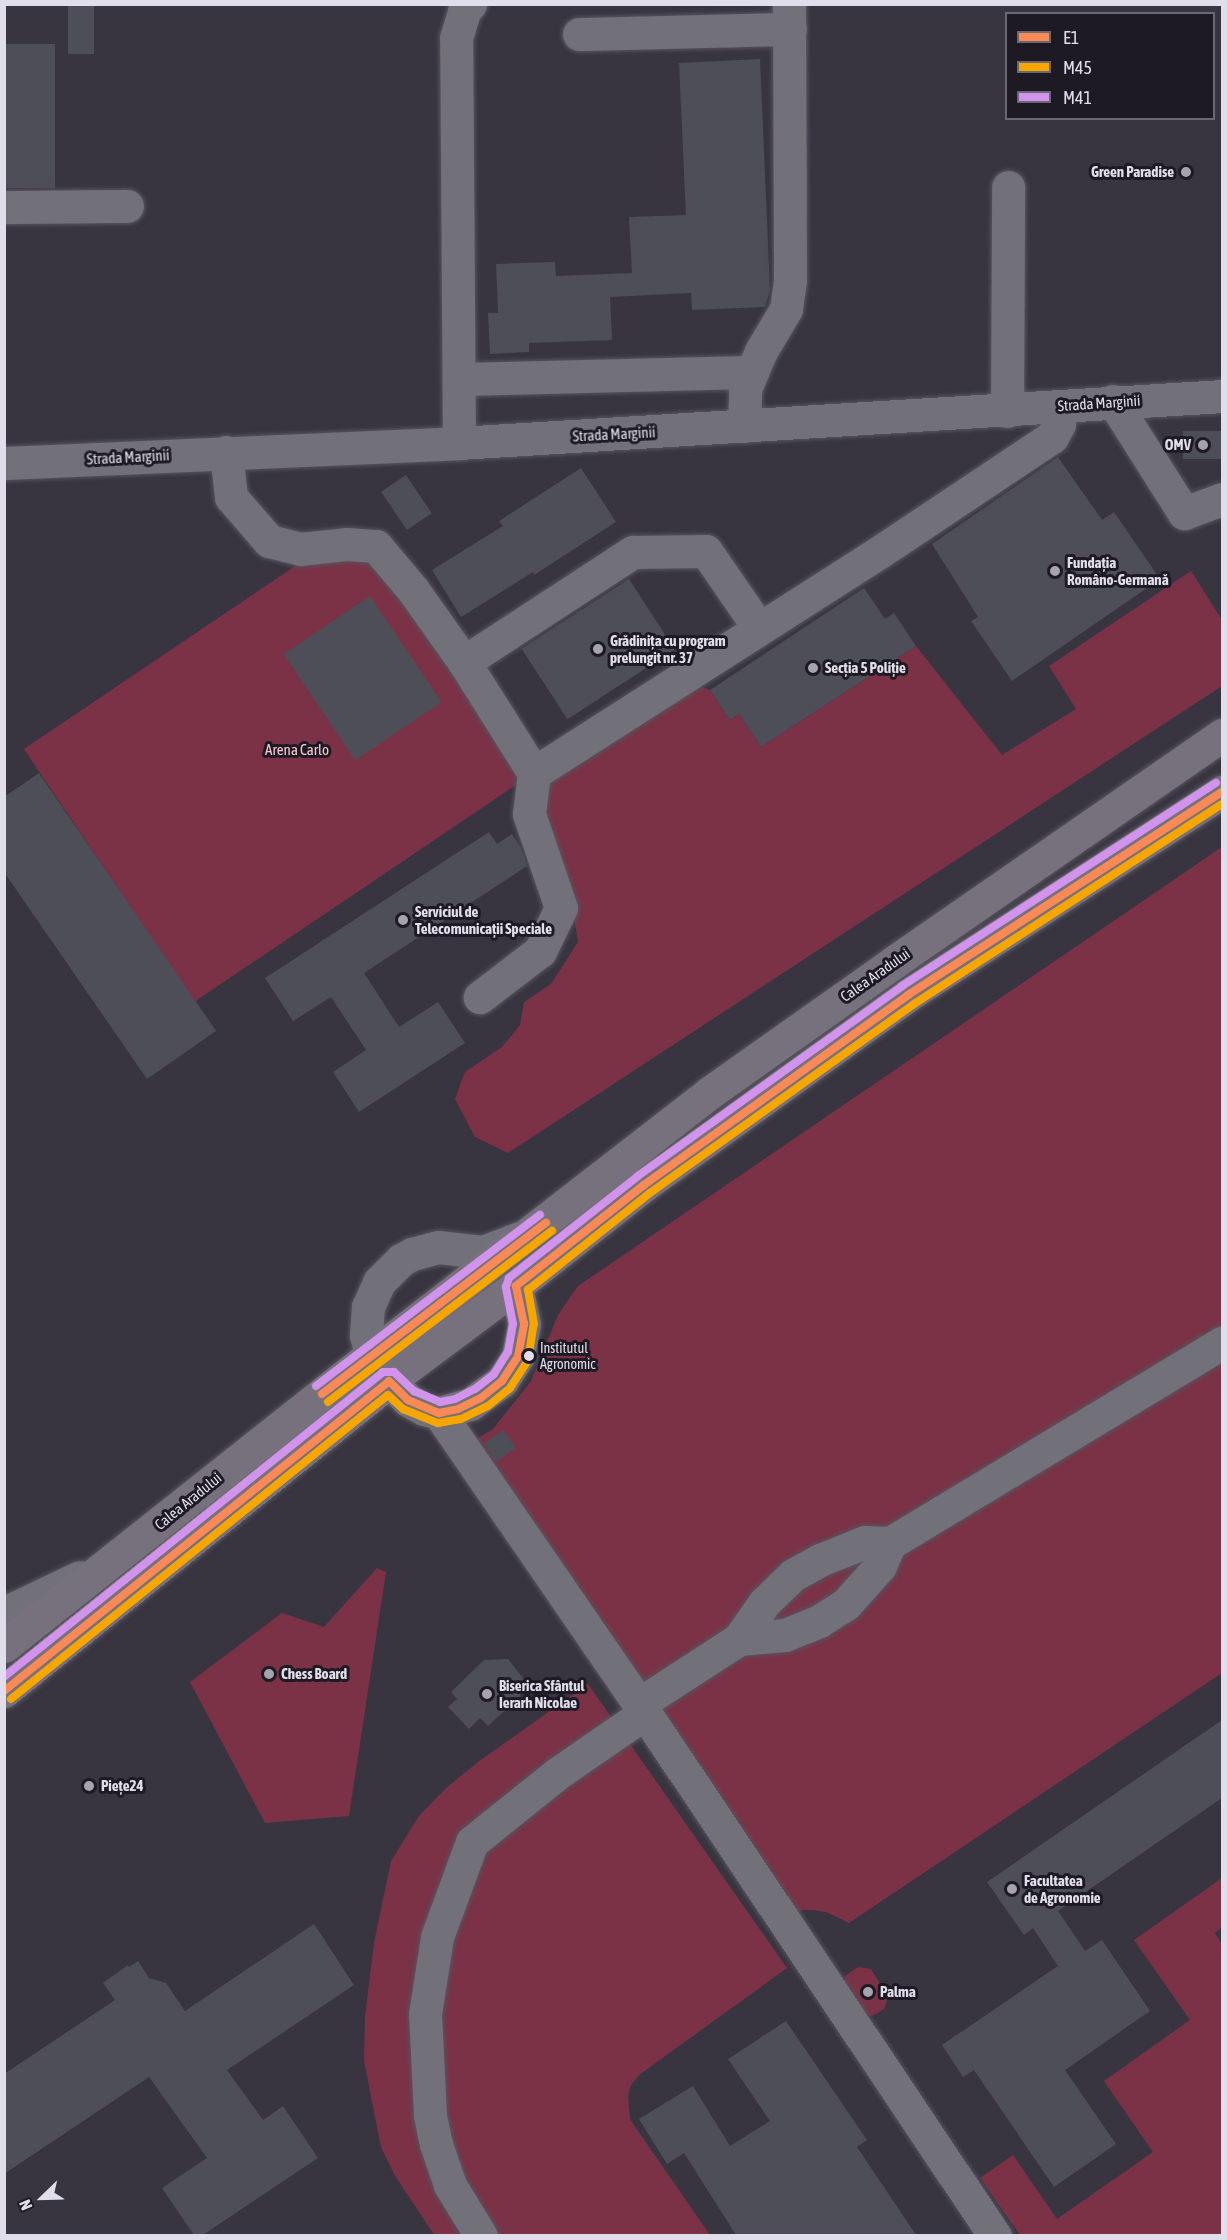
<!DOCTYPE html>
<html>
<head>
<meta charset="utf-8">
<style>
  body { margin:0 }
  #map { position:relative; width:1227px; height:2240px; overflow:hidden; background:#383540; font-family:"Asap Condensed",sans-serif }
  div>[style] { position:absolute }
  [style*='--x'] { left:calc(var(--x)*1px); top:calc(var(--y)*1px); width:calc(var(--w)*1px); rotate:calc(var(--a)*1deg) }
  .green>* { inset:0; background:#7b3247; transform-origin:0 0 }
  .building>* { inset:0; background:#4d4e57; transform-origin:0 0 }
  .roads { filter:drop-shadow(0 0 2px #57545e) drop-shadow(0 0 2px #57545e) }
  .minor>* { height:33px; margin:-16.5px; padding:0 16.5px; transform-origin:16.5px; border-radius:16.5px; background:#727079 }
  .major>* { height:33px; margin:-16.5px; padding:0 16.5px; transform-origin:16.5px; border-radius:16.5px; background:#76717c }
  .bus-1>* { height:8px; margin:-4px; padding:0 4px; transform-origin:4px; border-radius:4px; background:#f98a56 }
  .bus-2>* { height:8px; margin:-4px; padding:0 4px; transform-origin:4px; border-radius:4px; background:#f7a600 }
  .bus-3>* { height:8px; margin:-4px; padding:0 4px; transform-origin:4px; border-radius:4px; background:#d193ec }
  .dots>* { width:16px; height:16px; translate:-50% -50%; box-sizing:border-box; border:3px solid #1d1a23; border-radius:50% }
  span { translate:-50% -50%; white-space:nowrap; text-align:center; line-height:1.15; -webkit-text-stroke:6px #1d1a23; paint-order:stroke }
  .bus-label { font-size:14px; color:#e1deeb }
  .left { translate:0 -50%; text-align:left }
  .poi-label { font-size:15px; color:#e1deeb; font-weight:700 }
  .right { translate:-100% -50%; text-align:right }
  .street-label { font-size:15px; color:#e1deeb }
  .park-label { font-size:15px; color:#fbc7d0 }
  .frame { position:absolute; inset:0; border:6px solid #e1deeb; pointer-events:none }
  .legend { position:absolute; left:1005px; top:12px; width:210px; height:108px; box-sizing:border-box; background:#1d1a23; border:2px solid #6b6873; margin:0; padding:8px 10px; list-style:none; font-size:18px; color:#e1deeb }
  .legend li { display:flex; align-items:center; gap:12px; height:30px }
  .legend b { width:30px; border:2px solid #6b6873 }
  .north { position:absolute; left:12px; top:2168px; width:60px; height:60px; -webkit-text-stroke:4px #1d1a23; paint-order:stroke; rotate:247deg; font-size:16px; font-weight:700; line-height:24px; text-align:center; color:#e1deeb }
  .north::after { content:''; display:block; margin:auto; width:21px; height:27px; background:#e1deeb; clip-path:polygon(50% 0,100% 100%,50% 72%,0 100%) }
</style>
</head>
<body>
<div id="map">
  <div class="green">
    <i style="left:353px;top:527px;width:305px;height:397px;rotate:56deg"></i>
    <i style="clip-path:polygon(1191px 571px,1222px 620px,1222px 686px,508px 1153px,475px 1137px,455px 1099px,465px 1072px,502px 1047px,520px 1025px,524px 1002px,551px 984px,578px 942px,568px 882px,537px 788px,695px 685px,710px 690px,730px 720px,739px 714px,761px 747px,916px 646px,1002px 755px,1076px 709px,1049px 666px)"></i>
    <i style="clip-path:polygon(1222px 847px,1222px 1673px,849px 1923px,826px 1912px,813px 1910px,803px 1910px,792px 1915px,470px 1443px,493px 1429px,531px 1381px,558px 1315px,578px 1286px)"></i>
    <i style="clip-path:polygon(377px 1568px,386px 1572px,349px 1816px,265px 1823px,190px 1682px,282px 1613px,324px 1627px)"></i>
    <i style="clip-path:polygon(588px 1684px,787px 1968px,639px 2075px,631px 2085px,628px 2096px,630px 2119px,636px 2128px,710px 2235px,435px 2236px,394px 2174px,381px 2147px,364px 2061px,365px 2016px,374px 1943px,391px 1861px,419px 1816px,445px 1789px,478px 1762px)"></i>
    <i style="clip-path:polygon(1222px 1878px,1222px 1927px,1215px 1933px,1222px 1945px,1222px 2235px,1020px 2235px,980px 2178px,1013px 2155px,1057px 2219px,1153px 2152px,1104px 2081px,1190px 2020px,1134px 1940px)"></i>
    <i style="clip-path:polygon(858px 1967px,871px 1969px,888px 1997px,884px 2009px,872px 2016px,860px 2014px,842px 1988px,846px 1975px)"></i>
  </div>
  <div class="building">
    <i style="left:68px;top:4px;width:26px;height:50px"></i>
    <i style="left:4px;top:44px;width:51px;height:144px"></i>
    <i style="clip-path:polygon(760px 59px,770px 290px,765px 307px,692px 310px,691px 293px,610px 297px,612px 340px,529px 343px,529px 352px,490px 354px,488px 313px,498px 313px,496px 264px,555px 262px,556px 276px,632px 273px,629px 217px,686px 215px,679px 63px)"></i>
    <i style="left:1183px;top:431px;width:39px;height:28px"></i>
    <i style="clip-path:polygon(1058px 457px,1102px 520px,1114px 512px,1160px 579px,1012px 681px,971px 621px,978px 617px,932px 544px)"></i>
    <i style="clip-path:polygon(581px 468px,616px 522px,534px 575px,533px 572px,461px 617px,432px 570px,503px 526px,499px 521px)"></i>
    <i style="left:406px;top:475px;width:46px;height:30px;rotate:56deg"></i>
    <i style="left:629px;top:579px;width:84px;height:128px;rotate:57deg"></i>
    <i style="clip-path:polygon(864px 588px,885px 619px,894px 613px,916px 646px,761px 747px,739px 714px,730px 720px,710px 690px)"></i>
    <i style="left:370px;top:596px;width:128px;height:104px;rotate:56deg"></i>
    <i style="clip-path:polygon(39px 773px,216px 1031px,147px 1079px,4px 872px,4px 797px)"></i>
    <i style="clip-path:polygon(489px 832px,497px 844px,512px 834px,521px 848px,527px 866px,364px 973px,399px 1027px,438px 1002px,465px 1043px,359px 1112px,333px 1072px,366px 1050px,331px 997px,293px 1021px,265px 978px)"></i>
    <i style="left:503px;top:1430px;width:22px;height:24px;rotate:54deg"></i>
    <i style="clip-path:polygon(508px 1659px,523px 1678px,520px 1696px,488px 1726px,480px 1718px,469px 1729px,448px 1707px,457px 1699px,451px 1692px,484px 1660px)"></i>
    <i style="clip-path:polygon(1222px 1720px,1222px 1798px,1058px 1911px,1085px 1951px,1102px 1940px,1150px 2011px,1065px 2070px,1116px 2144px,1054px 2187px,974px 2070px,963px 2077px,942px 2045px,1058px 1966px,1033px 1928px,1024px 1935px,987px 1882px)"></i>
    <i style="clip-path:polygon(314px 1924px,354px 1985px,227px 2070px,263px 2120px,283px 2106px,318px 2158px,203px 2235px,194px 2235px,162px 2188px,207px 2158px,149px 2077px,4px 2174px,4px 2074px,115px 2000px,103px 1983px,128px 1965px,129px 1967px,138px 1961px,149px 1978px,166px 1983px,185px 2011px)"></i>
    <i style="clip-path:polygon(786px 2021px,867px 2140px,857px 2147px,916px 2235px,736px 2235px,684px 2153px,667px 2164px,639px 2119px,693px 2086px,730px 2146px,770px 2121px,728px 2059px)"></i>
  </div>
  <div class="roads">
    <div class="minor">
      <i style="--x:579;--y:34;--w:211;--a:-1.4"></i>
      <i style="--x:4;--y:207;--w:123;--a:-0.5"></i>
      <i style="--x:459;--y:379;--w:293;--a:-1.4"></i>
      <i style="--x:1113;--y:401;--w:133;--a:57.6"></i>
      <i style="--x:1184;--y:513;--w:40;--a:-20.2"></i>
      <i style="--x:1007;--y:411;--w:224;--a:-89.7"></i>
      <i style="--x:744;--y:426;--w:37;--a:-88"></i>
      <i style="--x:745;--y:389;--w:41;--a:-67.2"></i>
      <i style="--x:761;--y:351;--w:49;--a:-59.2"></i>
      <i style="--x:786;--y:309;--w:29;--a:-82"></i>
      <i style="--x:790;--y:280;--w:276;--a:-90.2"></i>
      <i style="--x:459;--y:443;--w:405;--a:-90.4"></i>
      <i style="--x:456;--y:38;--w:28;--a:-73"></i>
      <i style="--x:464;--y:11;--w:9;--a:-49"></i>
      <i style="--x:226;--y:452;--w:45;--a:83.7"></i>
      <i style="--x:231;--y:497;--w:58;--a:49.2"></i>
      <i style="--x:269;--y:541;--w:32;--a:14"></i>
      <i style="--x:300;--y:549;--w:46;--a:-6.2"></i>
      <i style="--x:346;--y:544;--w:30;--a:4"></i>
      <i style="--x:376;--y:546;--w:57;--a:49.9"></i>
      <i style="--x:413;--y:590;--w:88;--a:54.7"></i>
      <i style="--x:464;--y:662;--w:131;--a:57.8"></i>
      <i style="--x:534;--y:773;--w:41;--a:97"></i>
      <i style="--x:529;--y:814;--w:99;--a:71.2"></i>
      <i style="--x:561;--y:908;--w:48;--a:116"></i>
      <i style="--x:540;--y:951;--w:76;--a:142.5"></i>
      <i style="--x:4;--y:463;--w:455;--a:-2.5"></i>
      <i style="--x:459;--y:443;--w:764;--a:-3.52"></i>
      <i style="--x:464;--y:662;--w:202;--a:-33.1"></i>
      <i style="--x:633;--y:552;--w:73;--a:-0.8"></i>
      <i style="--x:706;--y:551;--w:93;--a:55.5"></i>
      <i style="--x:534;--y:773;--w:408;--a:-32.6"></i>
      <i style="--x:878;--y:553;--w:209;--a:-33.7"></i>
      <i style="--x:1052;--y:437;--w:15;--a:-62"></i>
      <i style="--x:1059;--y:424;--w:18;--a:-90"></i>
      <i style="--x:516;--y:1286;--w:39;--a:78"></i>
      <i style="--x:524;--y:1324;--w:33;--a:101"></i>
      <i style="--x:518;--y:1356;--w:30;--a:123"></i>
      <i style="--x:502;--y:1381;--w:39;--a:144"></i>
      <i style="--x:470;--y:1404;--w:32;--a:164"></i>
      <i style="--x:439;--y:1413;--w:16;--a:-165"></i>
      <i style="--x:424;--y:1409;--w:18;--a:-151"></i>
      <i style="--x:408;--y:1400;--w:27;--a:-135"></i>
      <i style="--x:389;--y:1381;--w:32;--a:-125"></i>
      <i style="--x:371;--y:1355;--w:21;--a:-104"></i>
      <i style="--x:366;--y:1335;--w:28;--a:-86"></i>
      <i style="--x:368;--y:1307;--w:27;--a:-66"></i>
      <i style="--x:379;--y:1282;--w:31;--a:-45"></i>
      <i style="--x:401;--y:1260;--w:13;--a:-29"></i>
      <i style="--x:412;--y:1254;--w:27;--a:-15"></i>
      <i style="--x:438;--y:1247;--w:45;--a:6.3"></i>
      <i style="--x:483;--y:1252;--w:40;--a:-21"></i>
      <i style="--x:439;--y:1413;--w:353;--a:55.5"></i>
      <i style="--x:639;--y:1704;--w:640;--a:56.21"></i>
      <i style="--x:4;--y:1610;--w:7;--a:0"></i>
      <i style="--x:11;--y:1610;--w:76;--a:-25.6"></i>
      <i style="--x:739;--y:1639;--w:46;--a:-5"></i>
      <i style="--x:785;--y:1635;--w:37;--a:-22"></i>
      <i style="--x:819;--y:1621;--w:32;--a:-32"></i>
      <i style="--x:846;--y:1604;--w:51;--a:-48.2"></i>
      <i style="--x:880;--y:1566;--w:25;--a:-67"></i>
      <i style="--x:639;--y:1704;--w:119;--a:-33"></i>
      <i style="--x:739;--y:1639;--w:44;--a:-55.2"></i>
      <i style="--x:764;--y:1603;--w:40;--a:-44"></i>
      <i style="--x:793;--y:1575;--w:31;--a:-29"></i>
      <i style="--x:820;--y:1560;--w:48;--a:-21.8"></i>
      <i style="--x:865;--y:1542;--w:25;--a:2"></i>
      <i style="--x:890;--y:1543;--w:388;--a:-31.1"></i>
      <i style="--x:481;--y:2236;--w:60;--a:-121.3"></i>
      <i style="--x:450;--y:2185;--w:43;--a:-108.9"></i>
      <i style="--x:436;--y:2144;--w:30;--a:-102"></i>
      <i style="--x:430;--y:2115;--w:101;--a:-92.8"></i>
      <i style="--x:425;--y:2014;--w:78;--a:-81.1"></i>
      <i style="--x:437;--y:1937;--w:101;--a:-69.8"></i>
      <i style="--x:472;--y:1842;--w:110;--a:-38.7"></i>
      <i style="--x:558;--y:1773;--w:106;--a:-34.6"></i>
    </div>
    <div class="major">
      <i style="--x:4;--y:1646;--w:431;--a:-38.4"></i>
      <i style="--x:342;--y:1378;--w:468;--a:-37.8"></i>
      <i style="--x:712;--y:1091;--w:223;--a:-35.3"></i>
      <i style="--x:894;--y:962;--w:399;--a:-34.7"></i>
      <i style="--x:4;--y:1691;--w:494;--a:-38.8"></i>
      <i style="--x:389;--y:1381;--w:159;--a:-36.8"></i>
      <i style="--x:516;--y:1286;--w:163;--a:-38.3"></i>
      <i style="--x:644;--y:1185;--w:325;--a:-35.7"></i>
      <i style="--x:908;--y:995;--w:374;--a:-32.9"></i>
    </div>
  </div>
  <div class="bus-1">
    <i style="--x:322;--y:1394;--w:282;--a:-37.4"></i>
    <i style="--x:4;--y:1691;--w:494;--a:-38.8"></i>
    <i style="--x:389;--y:1381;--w:27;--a:45"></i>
    <i style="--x:408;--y:1400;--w:34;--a:23"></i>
    <i style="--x:439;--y:1413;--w:19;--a:-12"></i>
    <i style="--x:458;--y:1409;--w:25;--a:-26"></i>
    <i style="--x:481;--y:1398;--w:27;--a:-39"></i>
    <i style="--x:502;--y:1381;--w:30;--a:-57"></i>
    <i style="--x:518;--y:1356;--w:33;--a:-79"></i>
    <i style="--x:524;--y:1324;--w:39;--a:-102"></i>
    <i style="--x:516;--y:1286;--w:163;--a:-38.3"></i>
    <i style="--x:644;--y:1185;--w:325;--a:-35.7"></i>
    <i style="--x:908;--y:995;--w:374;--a:-32.9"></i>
  </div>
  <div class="bus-2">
    <i style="--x:328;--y:1402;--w:282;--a:-37.4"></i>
    <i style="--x:11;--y:1699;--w:484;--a:-38.9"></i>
    <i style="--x:388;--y:1395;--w:21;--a:43"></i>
    <i style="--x:403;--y:1409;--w:38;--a:22"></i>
    <i style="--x:438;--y:1423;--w:23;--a:-10"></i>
    <i style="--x:461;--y:1419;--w:30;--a:-26"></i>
    <i style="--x:488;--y:1406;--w:28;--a:-39"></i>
    <i style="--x:510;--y:1388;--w:33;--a:-57"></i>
    <i style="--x:528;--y:1360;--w:36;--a:-81"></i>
    <i style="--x:534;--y:1324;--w:35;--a:-100"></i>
    <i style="--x:528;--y:1290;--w:156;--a:-38.5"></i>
    <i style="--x:650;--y:1193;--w:325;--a:-35.6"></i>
    <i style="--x:914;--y:1004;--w:367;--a:-33"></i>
  </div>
  <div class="bus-3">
    <i style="--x:316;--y:1386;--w:282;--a:-37.4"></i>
    <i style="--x:4;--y:1677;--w:486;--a:-38.8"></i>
    <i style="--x:383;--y:1372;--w:11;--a:0"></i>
    <i style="--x:394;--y:1372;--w:28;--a:44"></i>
    <i style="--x:414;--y:1391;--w:28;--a:23"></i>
    <i style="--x:440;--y:1402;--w:15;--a:-11"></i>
    <i style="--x:455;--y:1399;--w:22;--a:-27"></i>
    <i style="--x:475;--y:1389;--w:24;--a:-38"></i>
    <i style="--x:494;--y:1374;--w:26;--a:-58"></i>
    <i style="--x:508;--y:1352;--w:28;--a:-80"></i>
    <i style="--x:513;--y:1324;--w:38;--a:-101"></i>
    <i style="--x:506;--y:1287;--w:9;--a:-72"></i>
    <i style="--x:509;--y:1278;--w:164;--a:-38.3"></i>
    <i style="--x:638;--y:1176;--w:325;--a:-35.7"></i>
    <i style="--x:902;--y:986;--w:374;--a:-32.9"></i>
  </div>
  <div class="dots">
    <i style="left:1186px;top:172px;background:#a6a3af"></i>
    <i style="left:1203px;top:445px;background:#a6a3af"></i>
    <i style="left:1055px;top:571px;background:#a6a3af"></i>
    <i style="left:598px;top:649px;background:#a6a3af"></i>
    <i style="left:813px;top:668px;background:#a6a3af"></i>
    <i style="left:403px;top:920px;background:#a6a3af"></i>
    <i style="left:529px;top:1356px;background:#e1deeb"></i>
    <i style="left:269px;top:1674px;background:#a6a3af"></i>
    <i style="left:487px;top:1694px;background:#a6a3af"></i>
    <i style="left:89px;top:1786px;background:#a6a3af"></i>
    <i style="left:1012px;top:1889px;background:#a6a3af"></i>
    <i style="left:868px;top:1992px;background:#a6a3af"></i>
  </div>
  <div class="bus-label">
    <span class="left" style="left:540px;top:1356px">Institutul<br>Agronomic</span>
  </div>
  <div class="poi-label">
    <span class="right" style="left:1174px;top:172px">Green Paradise</span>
    <span class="right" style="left:1191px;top:445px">OMV</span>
    <span class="left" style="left:1067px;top:571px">Fundația<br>Româno-Germană</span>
    <span class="left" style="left:610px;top:649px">Grădinița cu program<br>prelungit nr. 37</span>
    <span class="left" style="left:825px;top:668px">Secția 5 Poliție</span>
    <span class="left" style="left:415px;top:920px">Serviciul de<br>Telecomunicații Speciale</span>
    <span class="left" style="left:281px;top:1674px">Chess Board</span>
    <span class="left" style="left:499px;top:1694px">Biserica Sfântul<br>Ierarh Nicolae</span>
    <span class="left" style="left:101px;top:1786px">Piețe24</span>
    <span class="left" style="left:1024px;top:1889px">Facultatea<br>de Agronomie</span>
    <span class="left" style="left:880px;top:1992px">Palma</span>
  </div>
  <div class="street-label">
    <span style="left:1099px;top:403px;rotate:-4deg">Strada Marginii</span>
    <span style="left:614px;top:434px;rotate:-3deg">Strada Marginii</span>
    <span style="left:128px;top:457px;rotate:-3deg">Strada Marginii</span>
    <span style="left:875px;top:975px;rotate:-35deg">Calea Aradului</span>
    <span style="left:188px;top:1501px;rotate:-39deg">Calea Aradului</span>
  </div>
  <div class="park-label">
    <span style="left:297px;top:750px">Arena Carlo</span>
  </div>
  <div class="frame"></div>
  <ul class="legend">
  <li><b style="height:8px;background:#f98a56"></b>E1</li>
  <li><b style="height:8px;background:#f7a600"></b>M45</li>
  <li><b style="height:8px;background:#d193ec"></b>M41</li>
  </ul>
  <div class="north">N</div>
</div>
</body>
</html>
